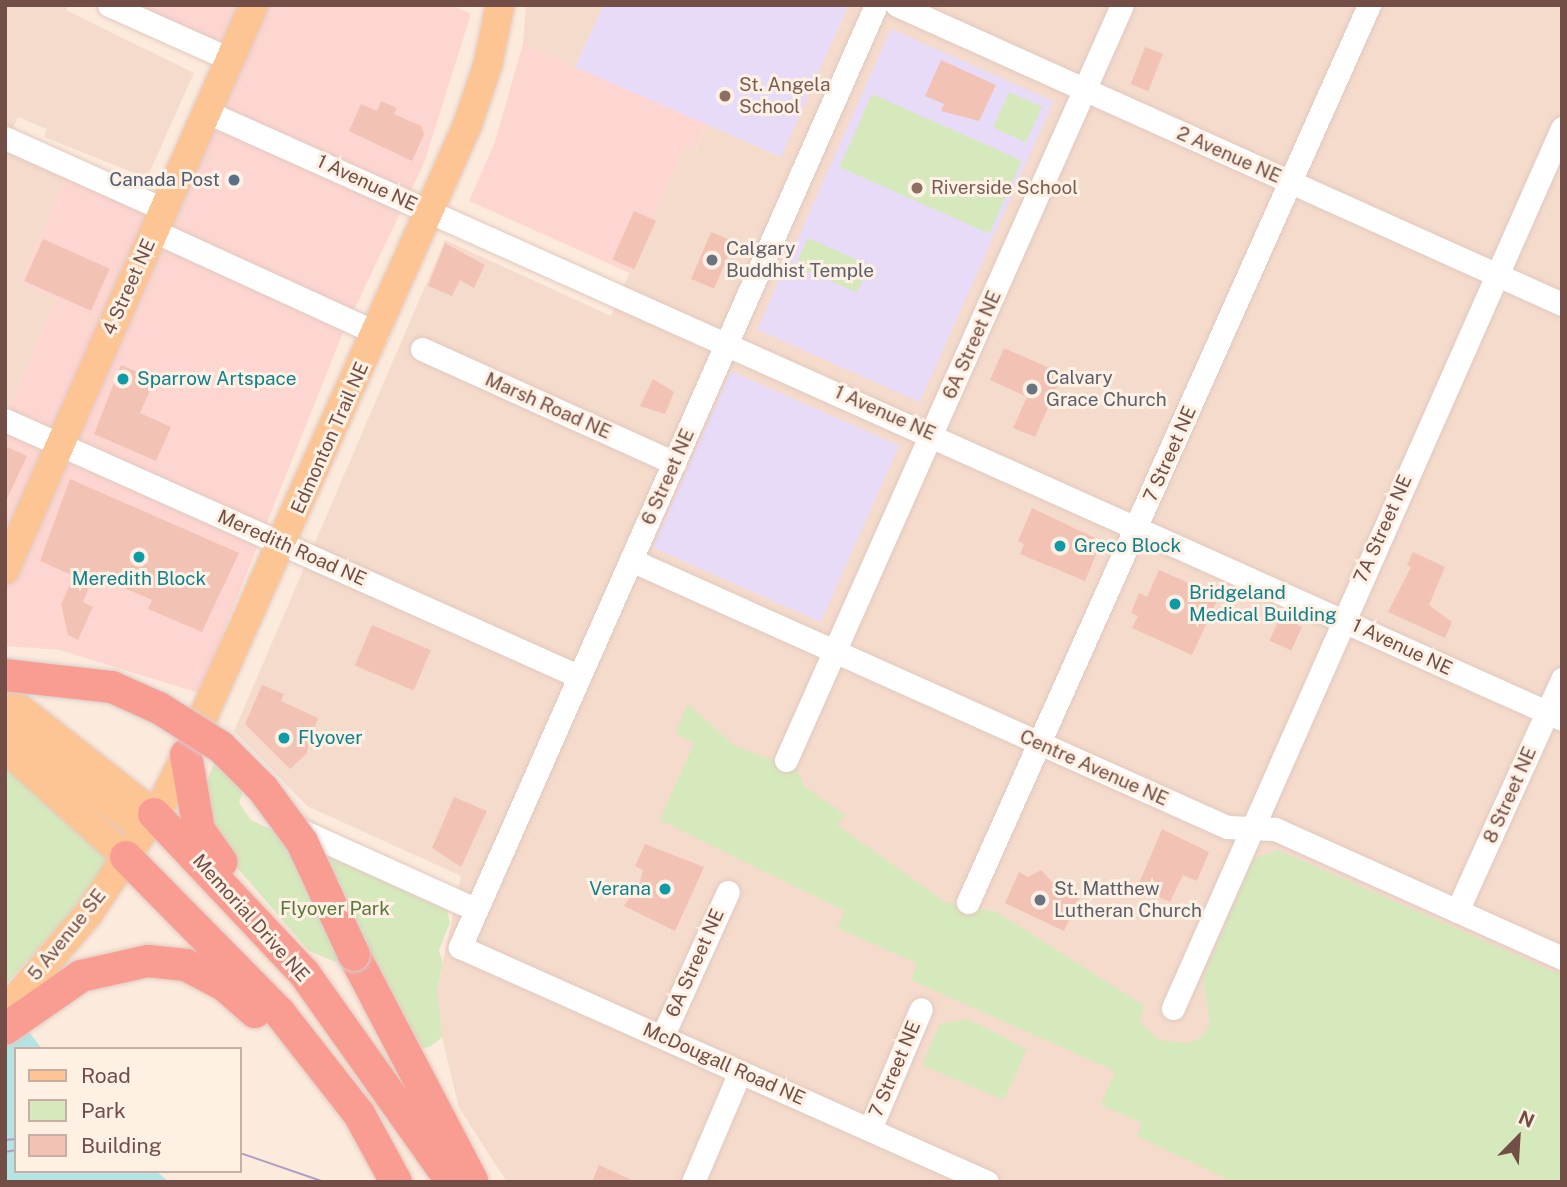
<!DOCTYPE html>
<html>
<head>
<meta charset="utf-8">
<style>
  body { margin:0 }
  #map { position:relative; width:1567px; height:1187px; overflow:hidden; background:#fcebdd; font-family:"Public Sans",sans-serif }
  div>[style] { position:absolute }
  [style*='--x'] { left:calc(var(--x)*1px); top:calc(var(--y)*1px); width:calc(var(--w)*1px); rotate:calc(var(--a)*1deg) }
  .residential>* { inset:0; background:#f4dbcc }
  .commercial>* { inset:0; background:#fdd6d1 }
  .education>* { inset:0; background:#e8dbf8; transform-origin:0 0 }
  .green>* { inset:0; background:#d6e9bd; transform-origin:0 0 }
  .water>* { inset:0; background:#b2e5e4 }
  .building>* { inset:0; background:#f2c3b5; transform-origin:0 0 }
  .roads { filter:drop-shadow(0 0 2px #e2c8bd) drop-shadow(0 0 2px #e2c8bd) }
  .minor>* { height:23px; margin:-11.5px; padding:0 11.5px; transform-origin:11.5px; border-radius:11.5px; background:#fff }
  .major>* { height:28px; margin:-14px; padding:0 14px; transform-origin:14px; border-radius:14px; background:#fdc494 }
  .highway>* { height:32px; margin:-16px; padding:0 16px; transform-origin:16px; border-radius:16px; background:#f99c92 }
  .tram>* { height:2px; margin:-1px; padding:0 1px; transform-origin:1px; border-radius:1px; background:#ac9ec4 }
  .bridges { filter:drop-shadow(0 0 2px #d8cdcb) drop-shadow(0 0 2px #d8cdcb) }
  .highway-bridge>* { height:32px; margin:-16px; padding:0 16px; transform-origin:16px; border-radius:16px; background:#f99c92 }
  .dots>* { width:19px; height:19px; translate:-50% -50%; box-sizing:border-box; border:4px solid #fff0e4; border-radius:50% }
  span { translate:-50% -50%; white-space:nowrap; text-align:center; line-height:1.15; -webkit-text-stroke:6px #fff0e4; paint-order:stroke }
  .education-label { font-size:19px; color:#785e54 }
  .left { translate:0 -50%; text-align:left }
  .street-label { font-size:19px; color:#724e46 }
  .service-label { font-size:19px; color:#4e5e75 }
  .right { translate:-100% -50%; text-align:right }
  .worship-label { font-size:19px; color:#5b616d }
  .culture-label { font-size:19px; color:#0d838f }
  .park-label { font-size:19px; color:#59783e }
  .frame { position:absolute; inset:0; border:7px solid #724e46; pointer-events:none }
  .legend { position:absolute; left:14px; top:1047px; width:228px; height:126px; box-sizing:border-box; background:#fff0e4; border:2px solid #c7afa5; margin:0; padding:9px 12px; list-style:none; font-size:21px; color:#724e46 }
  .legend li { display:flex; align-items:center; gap:14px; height:35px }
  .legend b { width:35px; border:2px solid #c7afa5 }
  .north { position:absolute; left:1483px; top:1103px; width:70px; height:70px; -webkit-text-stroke:5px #fff0e4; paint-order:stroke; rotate:24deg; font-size:19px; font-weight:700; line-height:28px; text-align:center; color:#724e46 }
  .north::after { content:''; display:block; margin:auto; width:24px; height:32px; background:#724e46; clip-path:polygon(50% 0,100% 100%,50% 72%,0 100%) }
</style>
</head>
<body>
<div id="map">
  <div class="residential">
    <i style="clip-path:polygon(5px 5px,68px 5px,66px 10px,194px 73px,147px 178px,44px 137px,47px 129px,18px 117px,9px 137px,70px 165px,21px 283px,56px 299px,5px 416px)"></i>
    <i style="clip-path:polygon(526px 5px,604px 5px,575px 67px,523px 44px)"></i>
    <i style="clip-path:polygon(840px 5px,1562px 5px,1562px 1182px,507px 1182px,459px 1108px,434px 1004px,461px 876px,307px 806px,234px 731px,445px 240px,611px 316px,685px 144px,696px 148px,707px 124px,780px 157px,847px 8px)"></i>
  </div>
  <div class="commercial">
    <i style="clip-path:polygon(101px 5px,452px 5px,471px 14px,424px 163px,342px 335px,199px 693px,60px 650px,5px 646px,5px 416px,56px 299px,21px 283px,70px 165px,161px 205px,226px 61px)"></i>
    <i style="clip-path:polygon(523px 44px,707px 124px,695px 149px,685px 144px,630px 273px,469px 201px,495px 142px)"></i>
  </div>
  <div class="education">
    <i style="clip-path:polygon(604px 5px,840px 5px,847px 8px,781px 157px,575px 67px)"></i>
    <i style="left:891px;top:29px;width:178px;height:329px;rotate:24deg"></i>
    <i style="left:731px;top:371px;width:184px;height:193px;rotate:24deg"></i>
  </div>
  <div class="green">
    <i style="left:1009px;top:92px;width:36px;height:39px;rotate:24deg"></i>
    <i style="left:872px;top:94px;width:164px;height:80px;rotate:24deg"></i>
    <i style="left:808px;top:238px;width:67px;height:30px;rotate:24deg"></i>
    <i style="clip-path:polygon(688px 704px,735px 746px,796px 768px,804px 786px,845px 815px,837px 825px,945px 902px,996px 912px,1145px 1006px,1139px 1021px,1159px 1040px,1189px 1043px,1202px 1037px,1210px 1024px,1203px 978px,1253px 859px,1278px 850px,1562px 975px,1562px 1182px,1234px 1182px,1137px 1136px,1142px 1123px,1101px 1105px,1115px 1071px,911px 980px,917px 963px,837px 928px,845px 911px,660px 820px,694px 743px,675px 733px)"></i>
    <i style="clip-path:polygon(215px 761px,244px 788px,239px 803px,251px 820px,447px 910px,450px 923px,439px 950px,443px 964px,437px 988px,442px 1037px,430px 1047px,422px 1048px,367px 947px,335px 962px,309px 951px,227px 856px,205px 808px,203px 790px)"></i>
    <i style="clip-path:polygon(5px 762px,110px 857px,66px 918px,5px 985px)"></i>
    <i style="clip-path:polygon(968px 1019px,1027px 1049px,1004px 1100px,922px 1065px,940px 1024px)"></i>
  </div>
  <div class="water">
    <i style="clip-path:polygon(5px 1000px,42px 1049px,16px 1049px,16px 1171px,156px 1171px,169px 1182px,5px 1182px)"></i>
  </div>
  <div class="building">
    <i style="left:1145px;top:47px;width:19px;height:40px;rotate:21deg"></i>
    <i style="clip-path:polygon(941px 60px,996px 85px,979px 121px,941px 111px,944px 104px,925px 96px)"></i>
    <i style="clip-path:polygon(381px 101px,397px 108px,394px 114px,421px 126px,424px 134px,412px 161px,349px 131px,361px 104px,377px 111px)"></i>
    <i style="left:634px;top:211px;width:24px;height:53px;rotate:24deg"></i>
    <i style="left:711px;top:232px;width:25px;height:51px;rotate:23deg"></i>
    <i style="left:43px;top:239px;width:73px;height:46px;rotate:24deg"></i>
    <i style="clip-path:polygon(445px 243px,485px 265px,474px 288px,460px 280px,452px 296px,428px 286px)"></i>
    <i style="clip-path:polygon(1004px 348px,1063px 374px,1035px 437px,1013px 428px,1027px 397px,990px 380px)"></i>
    <i style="clip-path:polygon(121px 365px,155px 379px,140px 413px,171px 427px,156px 461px,94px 434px)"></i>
    <i style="clip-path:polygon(653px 379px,674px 392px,665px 414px,640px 406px)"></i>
    <i style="clip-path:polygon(5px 446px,27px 456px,5px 503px)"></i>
    <i style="clip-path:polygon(70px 479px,239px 553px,202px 632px,148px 609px,152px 600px,94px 575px,83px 602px,93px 607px,78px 640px,68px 635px,61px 604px,74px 576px,40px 561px)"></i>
    <i style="clip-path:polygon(1032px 508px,1095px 538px,1093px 544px,1099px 547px,1085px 581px,1020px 554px,1024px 544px,1018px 541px)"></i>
    <i style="clip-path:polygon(1413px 552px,1445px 567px,1429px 605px,1452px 622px,1445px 638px,1388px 612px,1411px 567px,1407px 565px)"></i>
    <i style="clip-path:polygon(1159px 570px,1219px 596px,1192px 655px,1132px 628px,1138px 616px,1131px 613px,1139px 593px,1147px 597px)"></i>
    <i style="left:1280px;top:617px;width:24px;height:26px;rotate:24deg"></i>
    <i style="left:372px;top:625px;width:64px;height:44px;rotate:23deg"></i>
    <i style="clip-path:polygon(262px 685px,284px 694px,281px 701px,318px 718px,306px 754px,290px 769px,245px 724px)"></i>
    <i style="clip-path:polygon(454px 797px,487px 811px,461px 867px,432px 848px)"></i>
    <i style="clip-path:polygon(1162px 829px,1209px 852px,1197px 881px,1183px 875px,1170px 902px,1137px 888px)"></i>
    <i style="clip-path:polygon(645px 844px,704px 867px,675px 931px,624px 906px,640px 882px,643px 870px,635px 866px)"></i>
    <i style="clip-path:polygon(1041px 870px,1055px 885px,1080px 897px,1064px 931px,1005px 903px,1019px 872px,1028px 877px)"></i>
    <i style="clip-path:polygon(599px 1165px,636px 1182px,592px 1182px)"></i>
  </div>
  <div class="roads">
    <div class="minor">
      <i style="--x:109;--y:5;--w:133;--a:24.1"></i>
      <i style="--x:876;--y:5;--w:1030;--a:113.83"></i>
      <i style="--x:460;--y:947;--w:577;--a:24.03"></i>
      <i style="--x:897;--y:5;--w:729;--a:24.21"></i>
      <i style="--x:207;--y:112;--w:1485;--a:24.13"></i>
      <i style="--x:5;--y:138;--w:173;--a:24.2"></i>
      <i style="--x:154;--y:231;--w:245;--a:24.6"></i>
      <i style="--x:422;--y:349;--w:277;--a:24.3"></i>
      <i style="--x:5;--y:420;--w:628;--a:24.07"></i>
      <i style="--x:631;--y:560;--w:653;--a:24.13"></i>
      <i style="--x:1227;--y:827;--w:48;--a:2.4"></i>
      <i style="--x:1275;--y:829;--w:315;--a:24.2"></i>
      <i style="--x:786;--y:760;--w:826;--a:-66.01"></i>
      <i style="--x:291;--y:826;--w:200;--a:24.3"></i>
      <i style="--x:968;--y:902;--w:983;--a:-65.91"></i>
      <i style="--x:1457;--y:911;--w:255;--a:-65.6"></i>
      <i style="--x:1173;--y:1008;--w:962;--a:-66.15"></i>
      <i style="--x:663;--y:1035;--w:157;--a:-65.6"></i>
      <i style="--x:870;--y:1129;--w:130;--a:-67"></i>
      <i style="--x:693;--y:1182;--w:120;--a:-66.9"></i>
    </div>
    <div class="major">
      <i style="--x:5;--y:570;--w:617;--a:-66.22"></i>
      <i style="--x:5;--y:697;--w:189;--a:38.1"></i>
      <i style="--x:5;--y:722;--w:176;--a:37.8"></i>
      <i style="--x:5;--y:748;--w:163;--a:42"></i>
      <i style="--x:5;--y:1011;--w:129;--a:-49.4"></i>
      <i style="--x:89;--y:913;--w:134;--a:-56.5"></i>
      <i style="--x:163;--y:801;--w:51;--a:-63.4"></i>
      <i style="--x:186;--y:755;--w:689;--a:-65.93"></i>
      <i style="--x:467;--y:126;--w:65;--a:-71.3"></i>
      <i style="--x:488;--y:64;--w:60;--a:-78.5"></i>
    </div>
    <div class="highway">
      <i style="--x:186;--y:755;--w:76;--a:80.2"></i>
      <i style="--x:199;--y:830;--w:39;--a:55"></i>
      <i style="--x:154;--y:814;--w:219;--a:46.7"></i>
      <i style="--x:304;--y:973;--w:256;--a:54.7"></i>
      <i style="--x:126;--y:857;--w:218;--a:45.4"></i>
      <i style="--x:279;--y:1012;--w:130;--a:51.9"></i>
      <i style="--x:359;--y:1114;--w:77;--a:61.4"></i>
      <i style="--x:354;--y:955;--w:255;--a:62.4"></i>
      <i style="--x:5;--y:1029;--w:93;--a:-34.9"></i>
      <i style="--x:81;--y:976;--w:69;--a:-12.6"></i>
      <i style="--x:148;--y:961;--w:38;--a:6"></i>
      <i style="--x:186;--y:965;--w:43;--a:27.8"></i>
      <i style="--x:224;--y:985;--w:41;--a:41.1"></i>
    </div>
  </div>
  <div class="tram">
    <i style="--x:5;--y:1140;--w:11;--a:-5"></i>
    <i style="--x:5;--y:1152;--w:11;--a:-10"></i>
    <i style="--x:240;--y:1153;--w:89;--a:19"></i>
  </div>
  <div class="bridges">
    <div class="highway-bridge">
      <i style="--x:5;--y:675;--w:108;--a:6.4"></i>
      <i style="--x:112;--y:687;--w:51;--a:24.1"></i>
      <i style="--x:159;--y:708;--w:73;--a:32.2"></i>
      <i style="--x:221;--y:747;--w:59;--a:45"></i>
      <i style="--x:263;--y:789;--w:66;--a:53.7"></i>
      <i style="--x:302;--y:842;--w:124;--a:65.3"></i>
    </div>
  </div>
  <div class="dots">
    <i style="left:725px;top:96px;background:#8d6e63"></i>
    <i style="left:234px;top:180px;background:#5c6f8a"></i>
    <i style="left:917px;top:188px;background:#8d6e63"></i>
    <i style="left:712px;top:260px;background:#6b7280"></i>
    <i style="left:123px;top:379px;background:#0f9aa8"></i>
    <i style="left:1032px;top:389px;background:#6b7280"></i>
    <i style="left:1060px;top:546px;background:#0f9aa8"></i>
    <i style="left:139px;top:557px;background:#0f9aa8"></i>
    <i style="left:1175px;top:604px;background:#0f9aa8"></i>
    <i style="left:284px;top:738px;background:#0f9aa8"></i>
    <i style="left:665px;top:889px;background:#0f9aa8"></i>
    <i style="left:1040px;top:900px;background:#6b7280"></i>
  </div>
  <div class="education-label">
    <span class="left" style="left:739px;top:96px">St. Angela<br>School</span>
    <span class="left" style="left:931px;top:188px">Riverside School</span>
  </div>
  <div class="street-label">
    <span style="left:1229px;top:155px;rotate:24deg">2 Avenue NE</span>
    <span style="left:367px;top:183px;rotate:25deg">1 Avenue NE</span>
    <span style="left:129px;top:287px;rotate:-66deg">4 Street NE</span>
    <span style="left:972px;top:345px;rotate:-66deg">6A Street NE</span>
    <span style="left:548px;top:406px;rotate:24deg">Marsh Road NE</span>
    <span style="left:885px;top:413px;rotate:24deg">1 Avenue NE</span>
    <span style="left:330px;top:438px;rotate:-66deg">Edmonton Trail NE</span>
    <span style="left:1170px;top:454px;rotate:-66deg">7 Street NE</span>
    <span style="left:668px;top:477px;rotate:-66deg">6 Street NE</span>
    <span style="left:1383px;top:529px;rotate:-66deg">7A Street NE</span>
    <span style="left:292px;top:548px;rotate:24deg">Meredith Road NE</span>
    <span style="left:1402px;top:647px;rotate:25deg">1 Avenue NE</span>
    <span style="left:1094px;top:768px;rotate:24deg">Centre Avenue NE</span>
    <span style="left:1510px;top:795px;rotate:-66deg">8 Street NE</span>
    <span style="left:251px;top:918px;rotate:48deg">Memorial Drive NE</span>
    <span style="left:67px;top:935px;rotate:-51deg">5 Avenue SE</span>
    <span style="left:695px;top:963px;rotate:-66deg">6A Street NE</span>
    <span style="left:724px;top:1064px;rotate:24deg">McDougall Road NE</span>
    <span style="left:895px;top:1069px;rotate:-67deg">7 Street NE</span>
  </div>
  <div class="service-label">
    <span class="right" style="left:220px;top:180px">Canada Post</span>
  </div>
  <div class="worship-label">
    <span class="left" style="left:726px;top:260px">Calgary<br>Buddhist Temple</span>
    <span class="left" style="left:1046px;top:389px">Calvary<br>Grace Church</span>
    <span class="left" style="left:1054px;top:900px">St. Matthew<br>Lutheran Church</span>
  </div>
  <div class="culture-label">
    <span class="left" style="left:137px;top:379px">Sparrow Artspace</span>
    <span class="left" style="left:1074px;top:546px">Greco Block</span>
    <span style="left:139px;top:579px">Meredith Block</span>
    <span class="left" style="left:1189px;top:604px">Bridgeland<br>Medical Building</span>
    <span class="left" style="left:298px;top:738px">Flyover</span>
    <span class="right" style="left:651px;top:889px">Verana</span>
  </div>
  <div class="park-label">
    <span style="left:335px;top:909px">Flyover Park</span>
  </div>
  <div class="frame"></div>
  <ul class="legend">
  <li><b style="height:9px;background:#fdc494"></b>Road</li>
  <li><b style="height:19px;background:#d6e9bd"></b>Park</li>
  <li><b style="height:19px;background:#f2c3b5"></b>Building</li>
  </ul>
  <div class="north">N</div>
</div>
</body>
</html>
